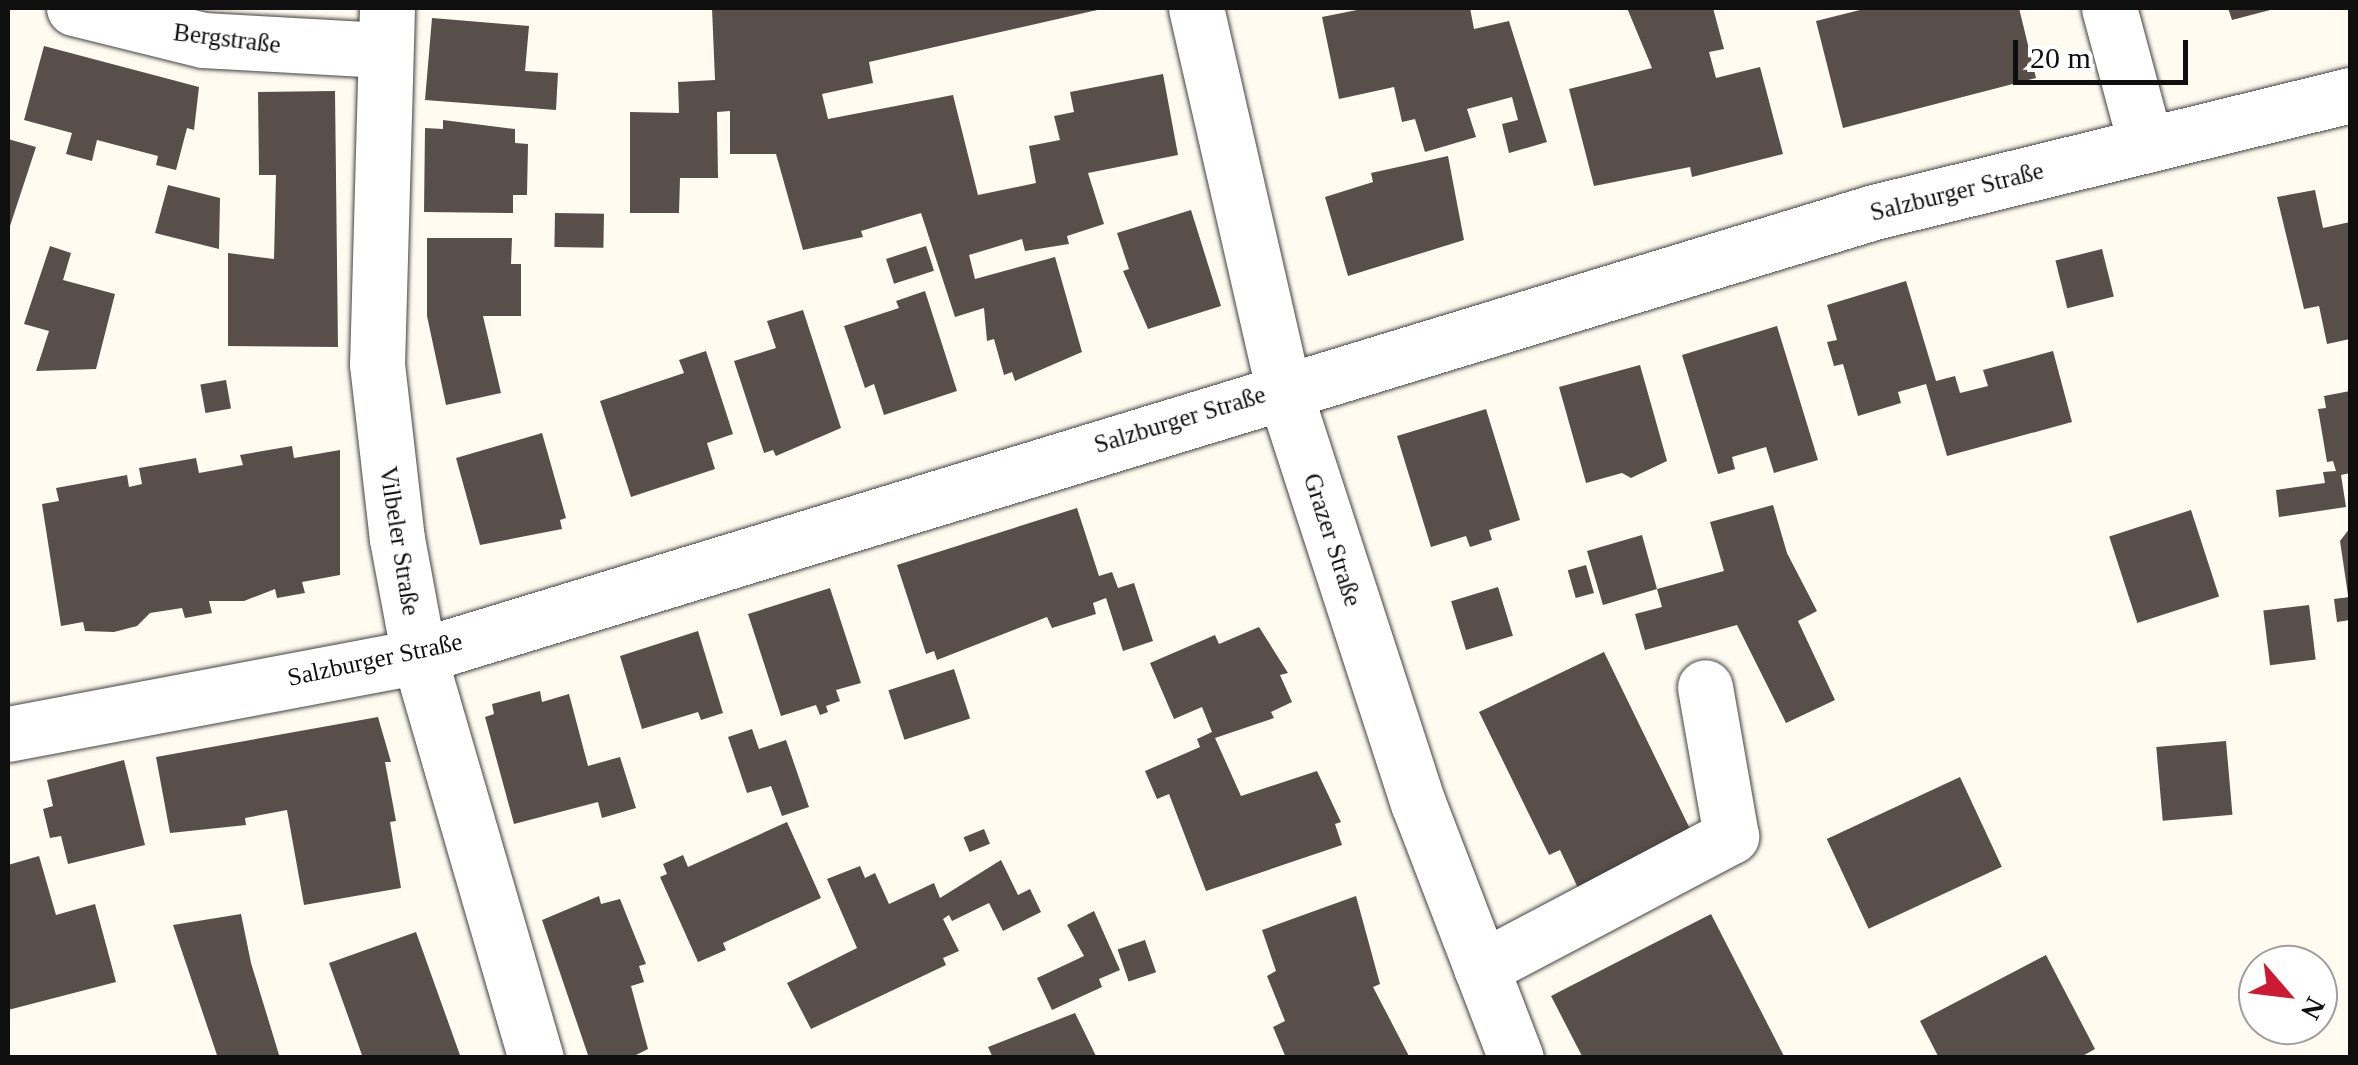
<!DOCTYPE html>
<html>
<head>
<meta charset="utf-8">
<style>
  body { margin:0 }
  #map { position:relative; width:2358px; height:1065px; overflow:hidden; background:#fffbf0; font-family:Georgia,serif }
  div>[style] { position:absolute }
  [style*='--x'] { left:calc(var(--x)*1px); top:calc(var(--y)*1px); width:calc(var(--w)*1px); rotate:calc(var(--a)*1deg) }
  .building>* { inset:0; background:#584e4a; transform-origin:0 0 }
  .roads { filter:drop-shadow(0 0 2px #424242) drop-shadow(0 0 2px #424242) }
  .minor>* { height:55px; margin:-27.5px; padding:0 27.5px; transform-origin:27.5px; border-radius:27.5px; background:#fff }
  span { translate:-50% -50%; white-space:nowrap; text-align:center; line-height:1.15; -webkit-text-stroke:10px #fff; paint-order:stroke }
  .street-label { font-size:25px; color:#0f0f0f }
  .frame { position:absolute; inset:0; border:10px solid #0f0f0f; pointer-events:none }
  .north { position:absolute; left:2238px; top:945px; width:100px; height:100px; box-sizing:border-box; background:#fff; border:2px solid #9f9f9f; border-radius:50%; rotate:118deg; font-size:28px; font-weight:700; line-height:40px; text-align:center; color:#0f0f0f }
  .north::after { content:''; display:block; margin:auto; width:35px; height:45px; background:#cc1a32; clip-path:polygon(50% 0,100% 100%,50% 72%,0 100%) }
  .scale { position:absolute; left:2013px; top:40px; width:175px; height:45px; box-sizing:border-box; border:5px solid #0f0f0f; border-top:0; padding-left:12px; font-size:30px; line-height:35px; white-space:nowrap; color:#0f0f0f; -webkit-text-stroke:8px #fff; paint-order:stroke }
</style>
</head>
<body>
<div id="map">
  <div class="building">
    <i style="clip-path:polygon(712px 8px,1106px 8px,869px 62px,873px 83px,822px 94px,828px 119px,953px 95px,978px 195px,1036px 183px,1029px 146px,1060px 140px,1054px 116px,1074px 112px,1070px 92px,1163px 74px,1178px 155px,1088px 173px,1104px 224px,1067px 236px,1069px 244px,1025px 251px,1022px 239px,969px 255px,975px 279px,1055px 257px,1082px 352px,1015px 381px,1012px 372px,1004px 375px,994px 339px,987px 341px,984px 308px,955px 317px,921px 213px,861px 231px,863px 237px,803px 250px,776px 154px,730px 154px,730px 111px,717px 112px,718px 178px,680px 178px,679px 213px,630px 213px,630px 112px,679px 113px,678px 82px,715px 80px)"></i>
    <i style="clip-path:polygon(1367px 8px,1470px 8px,1474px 29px,1509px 21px,1547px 142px,1509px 153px,1502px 124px,1518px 120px,1512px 97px,1467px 109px,1476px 137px,1425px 152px,1415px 119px,1402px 122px,1394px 87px,1339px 99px,1322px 17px)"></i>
    <i style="clip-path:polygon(1627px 8px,1713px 8px,1724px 49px,1709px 52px,1716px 78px,1760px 67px,1783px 154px,1692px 177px,1690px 167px,1594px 186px,1569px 89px,1652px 68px)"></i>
    <i style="clip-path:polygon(1868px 8px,2019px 8px,2036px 78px,1843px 128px,1816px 21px)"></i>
    <i style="clip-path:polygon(2228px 8px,2274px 8px,2274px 9px,2232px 20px)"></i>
    <i style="clip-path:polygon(432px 18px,529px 26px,525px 71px,558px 73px,556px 110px,425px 100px)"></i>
    <i style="clip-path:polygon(44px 46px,199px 87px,194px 130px,187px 128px,176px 170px,156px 165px,158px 156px,97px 140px,92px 161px,66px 154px,72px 133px,24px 120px)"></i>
    <i style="clip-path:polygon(335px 91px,338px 347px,228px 346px,228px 253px,274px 259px,276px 175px,259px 175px,258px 92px)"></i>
    <i style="clip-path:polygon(443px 120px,515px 129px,515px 143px,528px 144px,527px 195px,513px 195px,513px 213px,424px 212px,425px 128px,443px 129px)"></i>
    <i style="clip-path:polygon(8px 139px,36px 147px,9px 229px,8px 229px)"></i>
    <i style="clip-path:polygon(1448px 156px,1464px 240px,1348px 276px,1325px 197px,1373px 182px,1371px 173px)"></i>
    <i style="clip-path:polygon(168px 185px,220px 198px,219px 249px,155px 233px)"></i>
    <i style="clip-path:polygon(2315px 190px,2323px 228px,2350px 222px,2350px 339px,2327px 344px,2319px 306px,2304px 309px,2277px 197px)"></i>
    <i style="clip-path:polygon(1191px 210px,1221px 306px,1148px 329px,1123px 271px,1129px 269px,1117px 233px)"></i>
    <i style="left:555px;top:213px;width:49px;height:34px;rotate:1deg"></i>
    <i style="clip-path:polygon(427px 238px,512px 238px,511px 264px,521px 264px,521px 316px,483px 316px,501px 393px,446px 405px,427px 316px)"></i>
    <i style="clip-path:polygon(50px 246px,71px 253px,63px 280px,115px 294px,96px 369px,36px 371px,49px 331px,24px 324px)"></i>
    <i style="left:926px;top:246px;width:26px;height:42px;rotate:72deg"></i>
    <i style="left:2102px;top:249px;width:49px;height:48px;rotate:76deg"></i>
    <i style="clip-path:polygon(1906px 281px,1936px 381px,1955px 376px,1960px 393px,1988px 386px,1983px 370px,2053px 351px,2072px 422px,1947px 456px,1926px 384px,1898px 392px,1901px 403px,1858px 416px,1843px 364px,1834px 366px,1827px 342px,1837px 340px,1827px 305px)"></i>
    <i style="clip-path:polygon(925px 291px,957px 391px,884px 415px,874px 384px,865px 388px,844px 326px,899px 308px,896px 301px)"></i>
    <i style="clip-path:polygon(803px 310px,841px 428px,776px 456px,773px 450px,764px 453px,734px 361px,776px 348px,767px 321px)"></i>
    <i style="clip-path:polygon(1777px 326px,1818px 460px,1774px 473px,1766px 447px,1732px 457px,1735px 469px,1718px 474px,1682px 355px)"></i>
    <i style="clip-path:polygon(706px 351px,733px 434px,707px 443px,715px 469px,631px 497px,600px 401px,684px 373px,679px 360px)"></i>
    <i style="clip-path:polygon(1640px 365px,1667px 461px,1631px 478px,1622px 473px,1586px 483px,1559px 387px)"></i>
    <i style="left:226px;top:380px;width:29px;height:26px;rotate:80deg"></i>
    <i style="clip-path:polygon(2350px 391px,2350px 473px,2341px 475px,2346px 507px,2279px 517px,2276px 490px,2325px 483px,2323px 472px,2336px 471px,2333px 461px,2327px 462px,2318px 409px,2326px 408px,2324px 396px)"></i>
    <i style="clip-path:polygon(1486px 409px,1520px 520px,1489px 530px,1492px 540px,1470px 547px,1466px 536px,1431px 547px,1397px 436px)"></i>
    <i style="clip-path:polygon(542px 433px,566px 518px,560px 520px,562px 529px,480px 545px,456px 458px)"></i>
    <i style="clip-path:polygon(292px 446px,294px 458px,340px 450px,340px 575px,302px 582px,305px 593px,277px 598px,275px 589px,244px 601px,209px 601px,212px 613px,185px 618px,182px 608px,150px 613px,137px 626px,114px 632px,85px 631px,83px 622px,61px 626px,42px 504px,59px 501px,56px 488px,127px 475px,129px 487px,142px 484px,139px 468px,196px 458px,199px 473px,243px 465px,240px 455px)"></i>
    <i style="clip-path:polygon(1773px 505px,1787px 553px,1817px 611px,1798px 621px,1835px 700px,1786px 723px,1737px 625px,1645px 650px,1635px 614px,1662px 607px,1657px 589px,1603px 605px,1587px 551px,1642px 535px,1657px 589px,1724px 571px,1710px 522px)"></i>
    <i style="clip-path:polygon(1077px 508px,1099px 576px,1112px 572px,1118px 588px,1134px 583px,1153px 641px,1123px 651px,1106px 598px,1093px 603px,1096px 614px,1052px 628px,1047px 617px,937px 660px,934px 651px,926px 654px,897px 565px)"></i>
    <i style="left:2191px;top:510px;width:91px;height:86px;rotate:72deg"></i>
    <i style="clip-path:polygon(2350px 528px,2350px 595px,2348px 595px,2340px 541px)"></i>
    <i style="left:1586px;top:565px;width:29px;height:19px;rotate:74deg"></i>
    <i style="left:1498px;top:587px;width:51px;height:49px;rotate:73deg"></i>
    <i style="clip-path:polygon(830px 588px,861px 683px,836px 690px,840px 701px,826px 706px,828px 712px,820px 715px,816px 705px,781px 716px,748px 614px)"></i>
    <i style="clip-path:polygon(2350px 597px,2350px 620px,2337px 622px,2334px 599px)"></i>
    <i style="left:2309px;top:605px;width:55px;height:46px;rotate:83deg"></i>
    <i style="clip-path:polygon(1259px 627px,1288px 673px,1280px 675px,1292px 702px,1271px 712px,1274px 718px,1215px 738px,1241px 796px,1317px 771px,1341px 822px,1335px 824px,1342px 845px,1206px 891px,1169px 794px,1157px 799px,1145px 771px,1200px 747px,1197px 739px,1212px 732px,1202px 707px,1174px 719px,1150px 663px,1215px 635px,1219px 644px)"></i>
    <i style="clip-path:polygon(698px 631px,723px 713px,701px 720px,698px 712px,642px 729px,620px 656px)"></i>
    <i style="clip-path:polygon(1604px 652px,1692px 833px,1578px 888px,1560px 850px,1549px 855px,1479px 712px)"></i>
    <i style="left:954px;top:669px;width:52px;height:69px;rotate:72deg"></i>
    <i style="clip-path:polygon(540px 691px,542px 702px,569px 694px,588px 766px,620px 757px,636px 808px,602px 818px,598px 802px,514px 824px,485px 717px,494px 714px,492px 704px)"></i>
    <i style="clip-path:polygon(378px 717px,391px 762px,385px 762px,396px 821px,390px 822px,401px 888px,304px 905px,287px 810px,245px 818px,246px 825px,170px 833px,156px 757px)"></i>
    <i style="clip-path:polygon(752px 729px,759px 749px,786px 740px,809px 807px,782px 816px,771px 786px,747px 793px,728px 737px)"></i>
    <i style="left:2226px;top:741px;width:74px;height:70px;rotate:85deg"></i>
    <i style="clip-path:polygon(124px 760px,145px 845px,68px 864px,61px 836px,50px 838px,43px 809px,53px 806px,47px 780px)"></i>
    <i style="left:1960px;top:777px;width:99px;height:147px;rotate:65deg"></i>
    <i style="clip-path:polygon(787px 822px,821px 898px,723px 943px,726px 950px,698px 962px,660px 877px,667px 874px,663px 864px,683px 855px,688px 867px)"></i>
    <i style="left:984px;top:829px;width:16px;height:22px;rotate:68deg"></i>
    <i style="clip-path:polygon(39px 856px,56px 915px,95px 904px,116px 982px,8px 1010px,8px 865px)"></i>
    <i style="clip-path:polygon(1001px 860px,1018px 895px,1030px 889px,1041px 912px,1003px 931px,989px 903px,952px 921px,949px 915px,943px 919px,959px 951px,943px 958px,946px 965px,811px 1029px,787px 983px,857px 948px,827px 879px,860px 866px,865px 878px,875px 873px,889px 904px,934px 883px,940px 898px)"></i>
    <i style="clip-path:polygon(599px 896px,601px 904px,620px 899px,646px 964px,639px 966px,644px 982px,631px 986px,648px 1049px,630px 1058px,589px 1058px,542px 920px)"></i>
    <i style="clip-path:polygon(1356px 896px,1380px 984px,1373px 987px,1410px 1058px,1286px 1058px,1273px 1027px,1285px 1021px,1267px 976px,1276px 971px,1262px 930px)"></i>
    <i style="clip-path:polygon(1094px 911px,1120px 970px,1099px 979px,1102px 987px,1052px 1010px,1037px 978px,1084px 956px,1067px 925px)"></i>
    <i style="clip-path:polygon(241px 914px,251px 963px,280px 1058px,218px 1058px,173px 925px)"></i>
    <i style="clip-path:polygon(1711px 914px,1785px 1058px,1583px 1058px,1551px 996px)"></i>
    <i style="clip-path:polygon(416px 932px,461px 1058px,363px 1058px,329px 963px)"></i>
    <i style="left:1145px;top:940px;width:34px;height:29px;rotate:71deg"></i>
    <i style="clip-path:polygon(2046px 955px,2095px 1049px,2079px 1058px,1939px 1058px,1920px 1021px)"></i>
    <i style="clip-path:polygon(1075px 1013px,1097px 1058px,993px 1058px,988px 1047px)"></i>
  </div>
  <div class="roads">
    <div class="minor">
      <i style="--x:74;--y:8;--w:133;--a:13.9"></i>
      <i style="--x:203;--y:40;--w:180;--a:3.2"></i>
      <i style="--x:387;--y:8;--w:356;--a:91.6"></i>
      <i style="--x:377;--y:364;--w:176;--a:83.5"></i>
      <i style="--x:397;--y:539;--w:119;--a:79.4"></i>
      <i style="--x:419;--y:656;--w:419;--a:73.8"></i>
      <i style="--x:1196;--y:8;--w:390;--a:77.1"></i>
      <i style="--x:1283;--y:388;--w:436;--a:72"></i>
      <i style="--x:1418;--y:803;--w:273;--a:69"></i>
      <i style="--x:2109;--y:8;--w:142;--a:74.9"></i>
      <i style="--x:8;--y:734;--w:418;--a:-10.7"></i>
      <i style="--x:419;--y:656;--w:1521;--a:-16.97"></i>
      <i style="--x:1874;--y:212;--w:490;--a:-13.8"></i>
      <i style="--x:1481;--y:968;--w:283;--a:-27.8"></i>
      <i style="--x:1731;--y:836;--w:151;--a:-99.9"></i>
    </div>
  </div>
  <div class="street-label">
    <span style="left:227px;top:39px;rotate:7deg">Bergstraße</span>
    <span style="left:1957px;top:192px;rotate:-14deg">Salzburger Straße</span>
    <span style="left:1180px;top:420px;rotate:-17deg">Salzburger Straße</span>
    <span style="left:1332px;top:540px;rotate:72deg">Grazer Straße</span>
    <span style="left:399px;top:541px;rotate:81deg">Vilbeler Straße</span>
    <span style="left:375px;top:660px;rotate:-12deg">Salzburger Straße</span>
  </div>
  <div class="frame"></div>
  <div class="north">N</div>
  <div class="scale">20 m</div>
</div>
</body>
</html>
